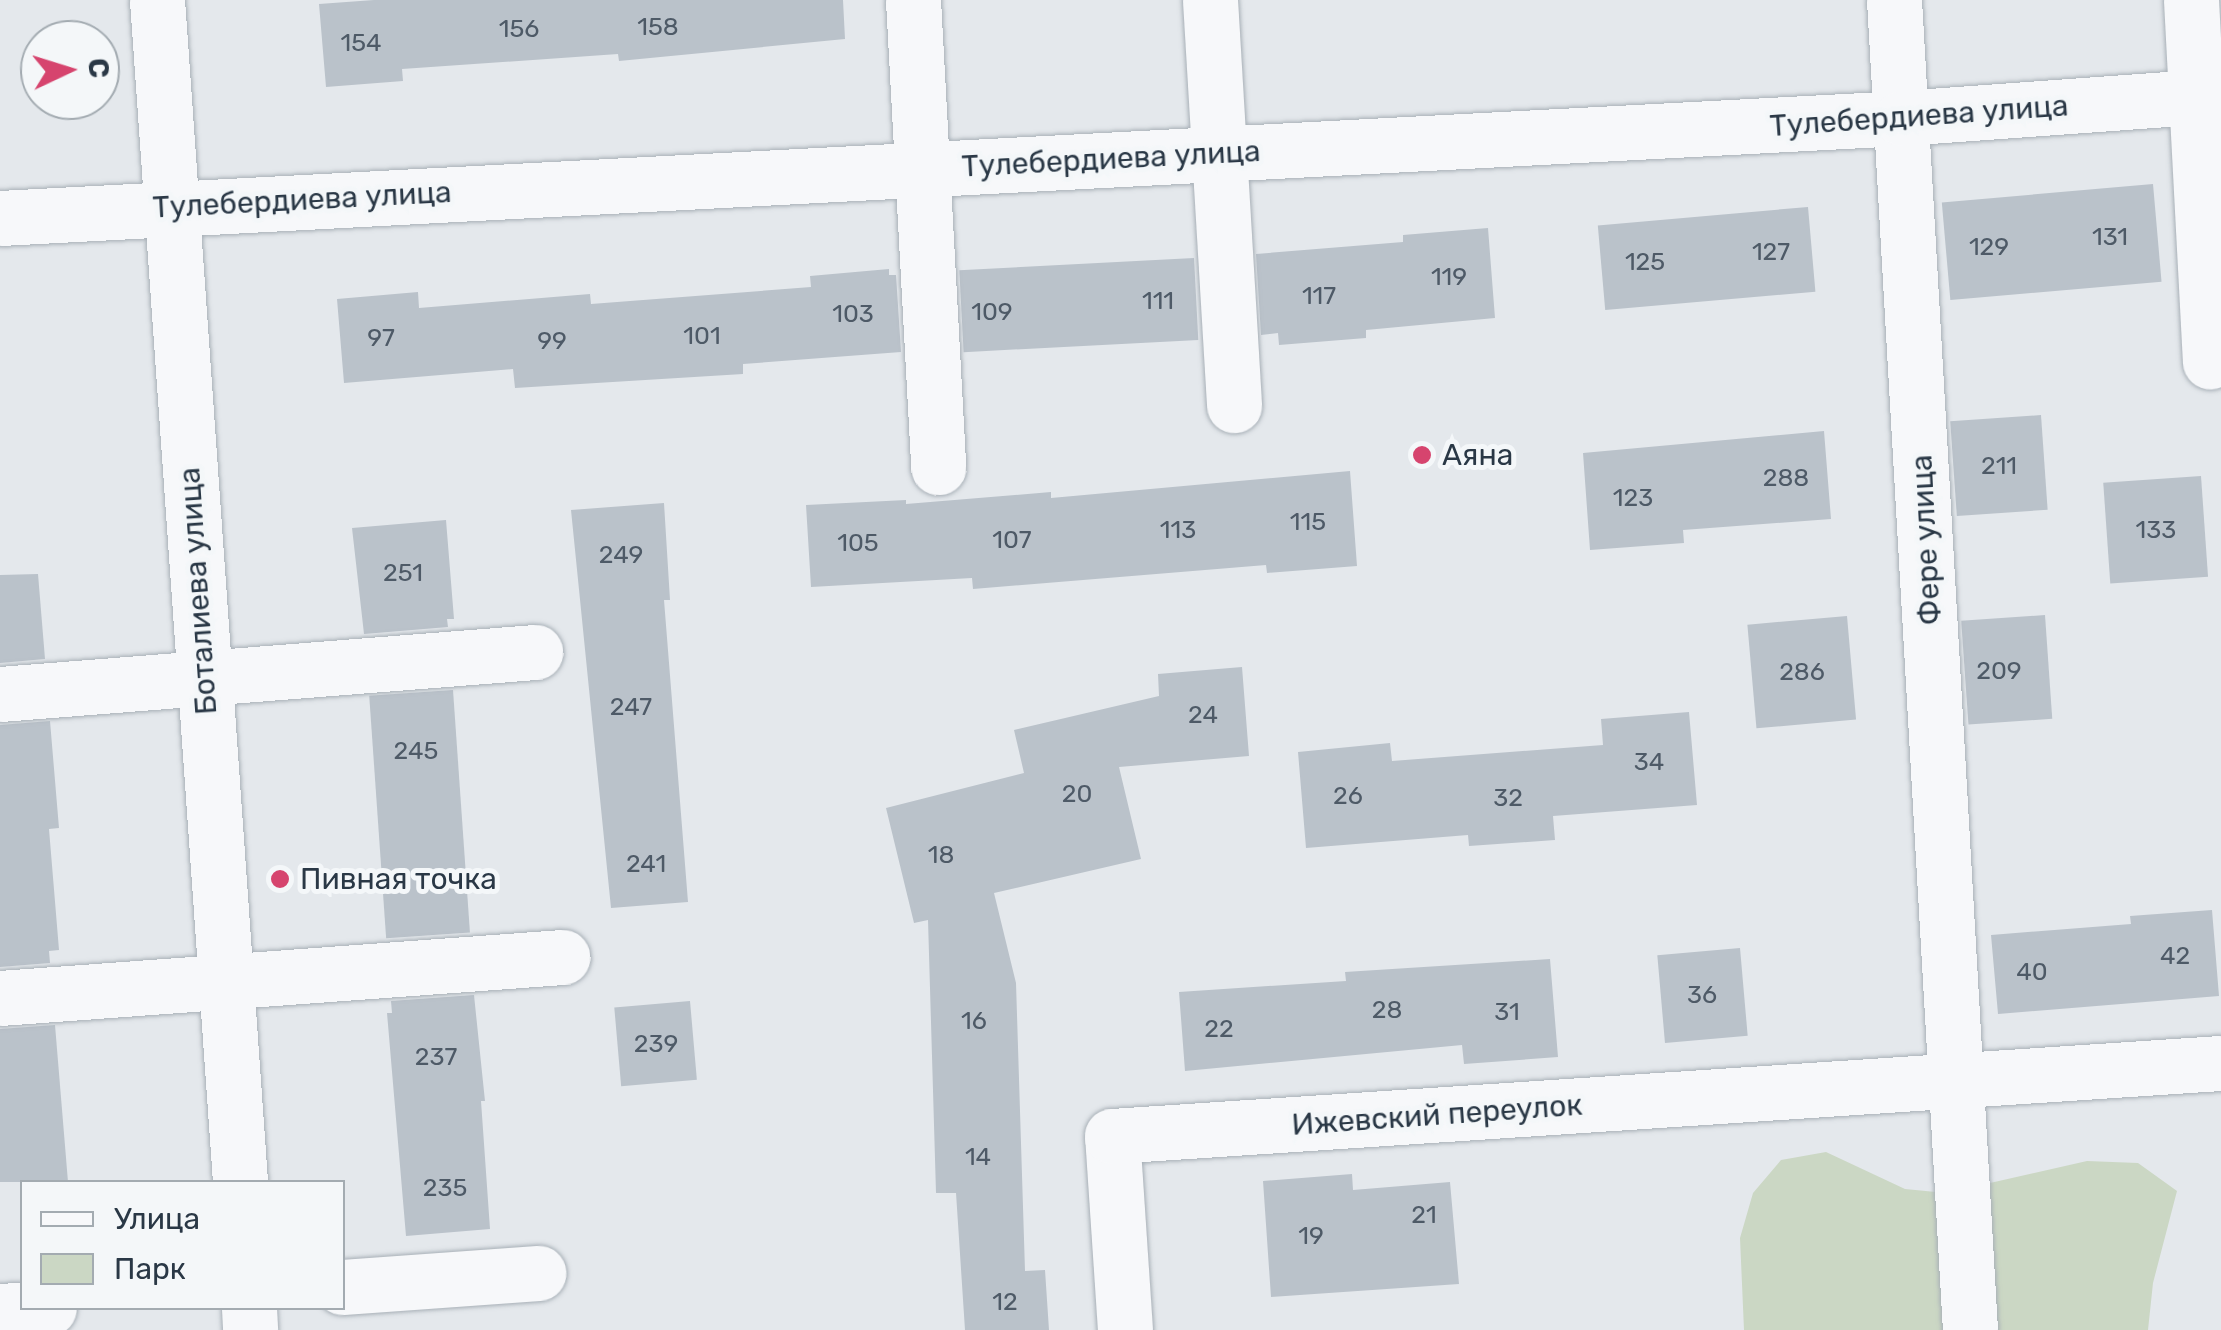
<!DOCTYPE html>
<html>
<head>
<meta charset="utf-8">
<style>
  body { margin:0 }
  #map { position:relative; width:2221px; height:1330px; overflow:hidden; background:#e4e8ec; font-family:Rubik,sans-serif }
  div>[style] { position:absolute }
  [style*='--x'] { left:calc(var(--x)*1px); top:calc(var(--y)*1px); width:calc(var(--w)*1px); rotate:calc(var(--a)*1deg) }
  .green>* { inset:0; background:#cbd7c4 }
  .building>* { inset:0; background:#bac2ca; transform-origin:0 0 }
  .roads { filter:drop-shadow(0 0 2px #a8b0b7) drop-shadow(0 0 2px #a8b0b7) }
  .minor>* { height:55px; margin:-27.5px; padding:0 27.5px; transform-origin:27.5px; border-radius:27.5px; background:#f7f8fa }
  .dots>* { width:28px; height:28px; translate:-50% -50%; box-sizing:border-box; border:5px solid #f4f7f9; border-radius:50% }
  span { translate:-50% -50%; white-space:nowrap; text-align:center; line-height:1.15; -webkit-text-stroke:10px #f4f7f9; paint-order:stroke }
  .number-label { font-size:25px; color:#4e5a67 }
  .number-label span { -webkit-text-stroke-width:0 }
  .street-label { font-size:30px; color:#2a3846 }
  .poi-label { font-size:30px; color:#2a3846 }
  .left { translate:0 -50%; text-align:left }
  .legend { position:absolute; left:20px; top:1180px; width:325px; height:130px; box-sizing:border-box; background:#f4f7f9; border:2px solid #a3abb1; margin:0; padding:12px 18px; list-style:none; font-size:30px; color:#2a3846 }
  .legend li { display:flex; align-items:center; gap:20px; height:50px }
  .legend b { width:50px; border:2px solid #a3abb1 }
  .north { position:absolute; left:20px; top:20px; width:100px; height:100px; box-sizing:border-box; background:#f4f7f9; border:2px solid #a3abb1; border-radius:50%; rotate:86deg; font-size:28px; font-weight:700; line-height:40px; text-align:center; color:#2a3846 }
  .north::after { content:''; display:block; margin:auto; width:35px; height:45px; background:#d6446e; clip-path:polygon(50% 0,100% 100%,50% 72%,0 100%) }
</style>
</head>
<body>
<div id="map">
  <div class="green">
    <i style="clip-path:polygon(1826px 1152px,1905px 1189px,1946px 1193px,2087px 1161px,2138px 1163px,2177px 1191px,2153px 1283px,2148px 1330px,1744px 1330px,1740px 1238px,1753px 1193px,1781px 1160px)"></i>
  </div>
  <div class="building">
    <i style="clip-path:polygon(374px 0,843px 0,845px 39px,619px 61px,618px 54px,402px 69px,403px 81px,326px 87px,319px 4px)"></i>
    <i style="left:2153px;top:184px;width:98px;height:212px;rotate:85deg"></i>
    <i style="left:1808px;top:207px;width:85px;height:211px;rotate:85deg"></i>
    <i style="clip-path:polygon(1488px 228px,1495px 318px,1366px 330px,1366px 338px,1279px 345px,1278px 333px,1261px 335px,1256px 254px,1403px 242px,1403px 235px)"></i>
    <i style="left:1194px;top:258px;width:82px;height:235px;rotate:87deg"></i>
    <i style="clip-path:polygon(889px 269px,889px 275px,896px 275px,901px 352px,743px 364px,743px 374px,515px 388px,513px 369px,344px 383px,337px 299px,418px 292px,419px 308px,590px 294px,591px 304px,811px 287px,810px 276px)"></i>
    <i style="left:2041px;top:415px;width:95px;height:91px;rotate:86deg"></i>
    <i style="clip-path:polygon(1824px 431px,1831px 519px,1683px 530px,1684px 543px,1590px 550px,1583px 453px)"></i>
    <i style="clip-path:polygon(1350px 471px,1357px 566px,1267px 573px,1266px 565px,973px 589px,972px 578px,811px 587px,806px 505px,906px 500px,906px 504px,1051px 492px,1051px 498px)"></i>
    <i style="left:2201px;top:476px;width:101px;height:98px;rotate:86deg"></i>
    <i style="clip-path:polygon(664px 503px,670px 600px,664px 600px,688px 902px,611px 908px,571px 510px)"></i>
    <i style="clip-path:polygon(446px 520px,454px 619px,447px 619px,448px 627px,364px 634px,352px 528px)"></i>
    <i style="clip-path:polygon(38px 574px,45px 659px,0 663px,0 575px)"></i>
    <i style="left:2045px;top:615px;width:104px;height:84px;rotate:86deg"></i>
    <i style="left:1847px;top:616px;width:104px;height:100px;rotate:85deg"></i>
    <i style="clip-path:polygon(1242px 667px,1249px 756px,1119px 767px,1141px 859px,994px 893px,1016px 983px,1025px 1271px,1045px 1270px,1049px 1330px,965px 1330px,956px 1193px,936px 1193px,928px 920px,914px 923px,886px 808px,1024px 773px,1014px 730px,1159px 696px,1158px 674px)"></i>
    <i style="left:453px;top:690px;width:243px;height:84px;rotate:86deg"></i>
    <i style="clip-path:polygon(1689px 712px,1697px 805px,1553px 816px,1555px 840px,1469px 846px,1468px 835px,1306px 848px,1298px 752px,1390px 743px,1392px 761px,1603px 745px,1601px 719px)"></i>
    <i style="clip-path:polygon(50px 721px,59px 828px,49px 829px,59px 950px,49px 951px,50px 963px,0 967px,0 725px)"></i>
    <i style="clip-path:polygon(2212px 910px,2219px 996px,1998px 1014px,1991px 935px,2131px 924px,2130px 916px)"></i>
    <i style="left:1740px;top:948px;width:88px;height:83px;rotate:85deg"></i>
    <i style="clip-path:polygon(1550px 959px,1558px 1057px,1464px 1064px,1462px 1045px,1185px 1071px,1179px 992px,1346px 981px,1345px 972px)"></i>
    <i style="clip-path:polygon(474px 995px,485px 1101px,481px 1101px,490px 1229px,406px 1236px,387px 1013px,392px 1013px,391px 1001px)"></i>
    <i style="left:690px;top:1001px;width:79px;height:76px;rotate:85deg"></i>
    <i style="clip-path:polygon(55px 1025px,68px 1182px,0 1182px,0 1029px)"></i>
    <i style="clip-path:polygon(1352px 1174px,1353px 1190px,1450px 1182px,1459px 1284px,1271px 1297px,1263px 1181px)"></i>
  </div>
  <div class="roads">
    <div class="minor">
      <i style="--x:157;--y:0;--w:1185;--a:85.98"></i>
      <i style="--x:913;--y:0;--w:468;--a:86.9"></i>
      <i style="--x:1210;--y:0;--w:406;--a:86.6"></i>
      <i style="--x:1894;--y:0;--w:1332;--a:86.73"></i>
      <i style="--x:2191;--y:0;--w:362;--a:87"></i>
      <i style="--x:0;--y:218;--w:1905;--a:-3.01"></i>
      <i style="--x:1902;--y:118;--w:320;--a:-4.1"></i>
      <i style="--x:0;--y:694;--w:537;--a:-4.49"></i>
      <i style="--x:0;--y:998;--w:564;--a:-4.17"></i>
      <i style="--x:342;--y:1287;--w:197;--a:-4.1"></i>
      <i style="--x:249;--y:1308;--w:22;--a:87"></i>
      <i style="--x:0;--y:1311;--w:49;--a:-3.5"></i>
      <i style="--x:1125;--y:1330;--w:194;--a:-93.8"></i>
      <i style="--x:1112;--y:1136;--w:1111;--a:-3.77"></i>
    </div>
  </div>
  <div class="dots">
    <i style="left:1422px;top:455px;background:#d6446e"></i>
    <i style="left:280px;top:879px;background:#d6446e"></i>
  </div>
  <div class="number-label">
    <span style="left:658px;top:27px">158</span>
    <span style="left:519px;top:29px">156</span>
    <span style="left:361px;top:43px">154</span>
    <span style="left:2110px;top:237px">131</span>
    <span style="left:1989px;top:247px">129</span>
    <span style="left:1771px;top:252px">127</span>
    <span style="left:1645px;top:262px">125</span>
    <span style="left:1449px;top:277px">119</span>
    <span style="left:1319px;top:296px">117</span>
    <span style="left:1158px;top:301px">111</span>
    <span style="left:992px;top:312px">109</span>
    <span style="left:853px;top:314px">103</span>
    <span style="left:702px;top:336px">101</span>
    <span style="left:381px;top:338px">97</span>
    <span style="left:552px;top:341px">99</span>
    <span style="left:1999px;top:466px">211</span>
    <span style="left:1786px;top:478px">288</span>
    <span style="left:1633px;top:498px">123</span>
    <span style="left:1308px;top:522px">115</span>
    <span style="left:1178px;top:530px">113</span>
    <span style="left:2156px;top:530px">133</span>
    <span style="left:1012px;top:540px">107</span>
    <span style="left:858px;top:543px">105</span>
    <span style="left:621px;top:555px">249</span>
    <span style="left:403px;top:573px">251</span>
    <span style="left:1999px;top:671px">209</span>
    <span style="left:1802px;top:672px">286</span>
    <span style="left:631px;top:707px">247</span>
    <span style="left:1203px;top:715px">24</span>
    <span style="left:416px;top:751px">245</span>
    <span style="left:1649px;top:762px">34</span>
    <span style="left:1077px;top:794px">20</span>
    <span style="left:1348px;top:796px">26</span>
    <span style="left:1508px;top:798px">32</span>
    <span style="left:941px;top:855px">18</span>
    <span style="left:646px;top:864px">241</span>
    <span style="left:2175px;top:956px">42</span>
    <span style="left:2032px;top:972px">40</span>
    <span style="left:1702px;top:995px">36</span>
    <span style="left:1387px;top:1010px">28</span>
    <span style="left:1507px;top:1012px">31</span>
    <span style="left:974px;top:1021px">16</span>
    <span style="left:1219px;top:1029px">22</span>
    <span style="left:656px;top:1044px">239</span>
    <span style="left:436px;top:1057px">237</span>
    <span style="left:978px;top:1157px">14</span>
    <span style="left:445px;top:1188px">235</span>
    <span style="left:1424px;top:1215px">21</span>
    <span style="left:1311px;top:1236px">19</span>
    <span style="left:1005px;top:1302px">12</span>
  </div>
  <div class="street-label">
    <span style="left:1919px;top:116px;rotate:-4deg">Тулебердиева улица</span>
    <span style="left:1111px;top:159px;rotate:-3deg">Тулебердиева улица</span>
    <span style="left:302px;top:200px;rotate:-3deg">Тулебердиева улица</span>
    <span style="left:1926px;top:540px;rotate:-93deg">Фере улица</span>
    <span style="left:198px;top:591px;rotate:-94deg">Боталиева улица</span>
    <span style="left:1437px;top:1115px;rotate:-4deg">Ижевский переулок</span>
  </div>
  <div class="poi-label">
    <span class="left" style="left:1442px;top:455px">Аяна</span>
    <span class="left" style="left:300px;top:879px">Пивная точка</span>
  </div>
  <ul class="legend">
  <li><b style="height:12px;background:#f7f8fa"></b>Улица</li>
  <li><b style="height:28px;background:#cbd7c4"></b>Парк</li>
  </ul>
  <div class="north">С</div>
</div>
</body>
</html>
